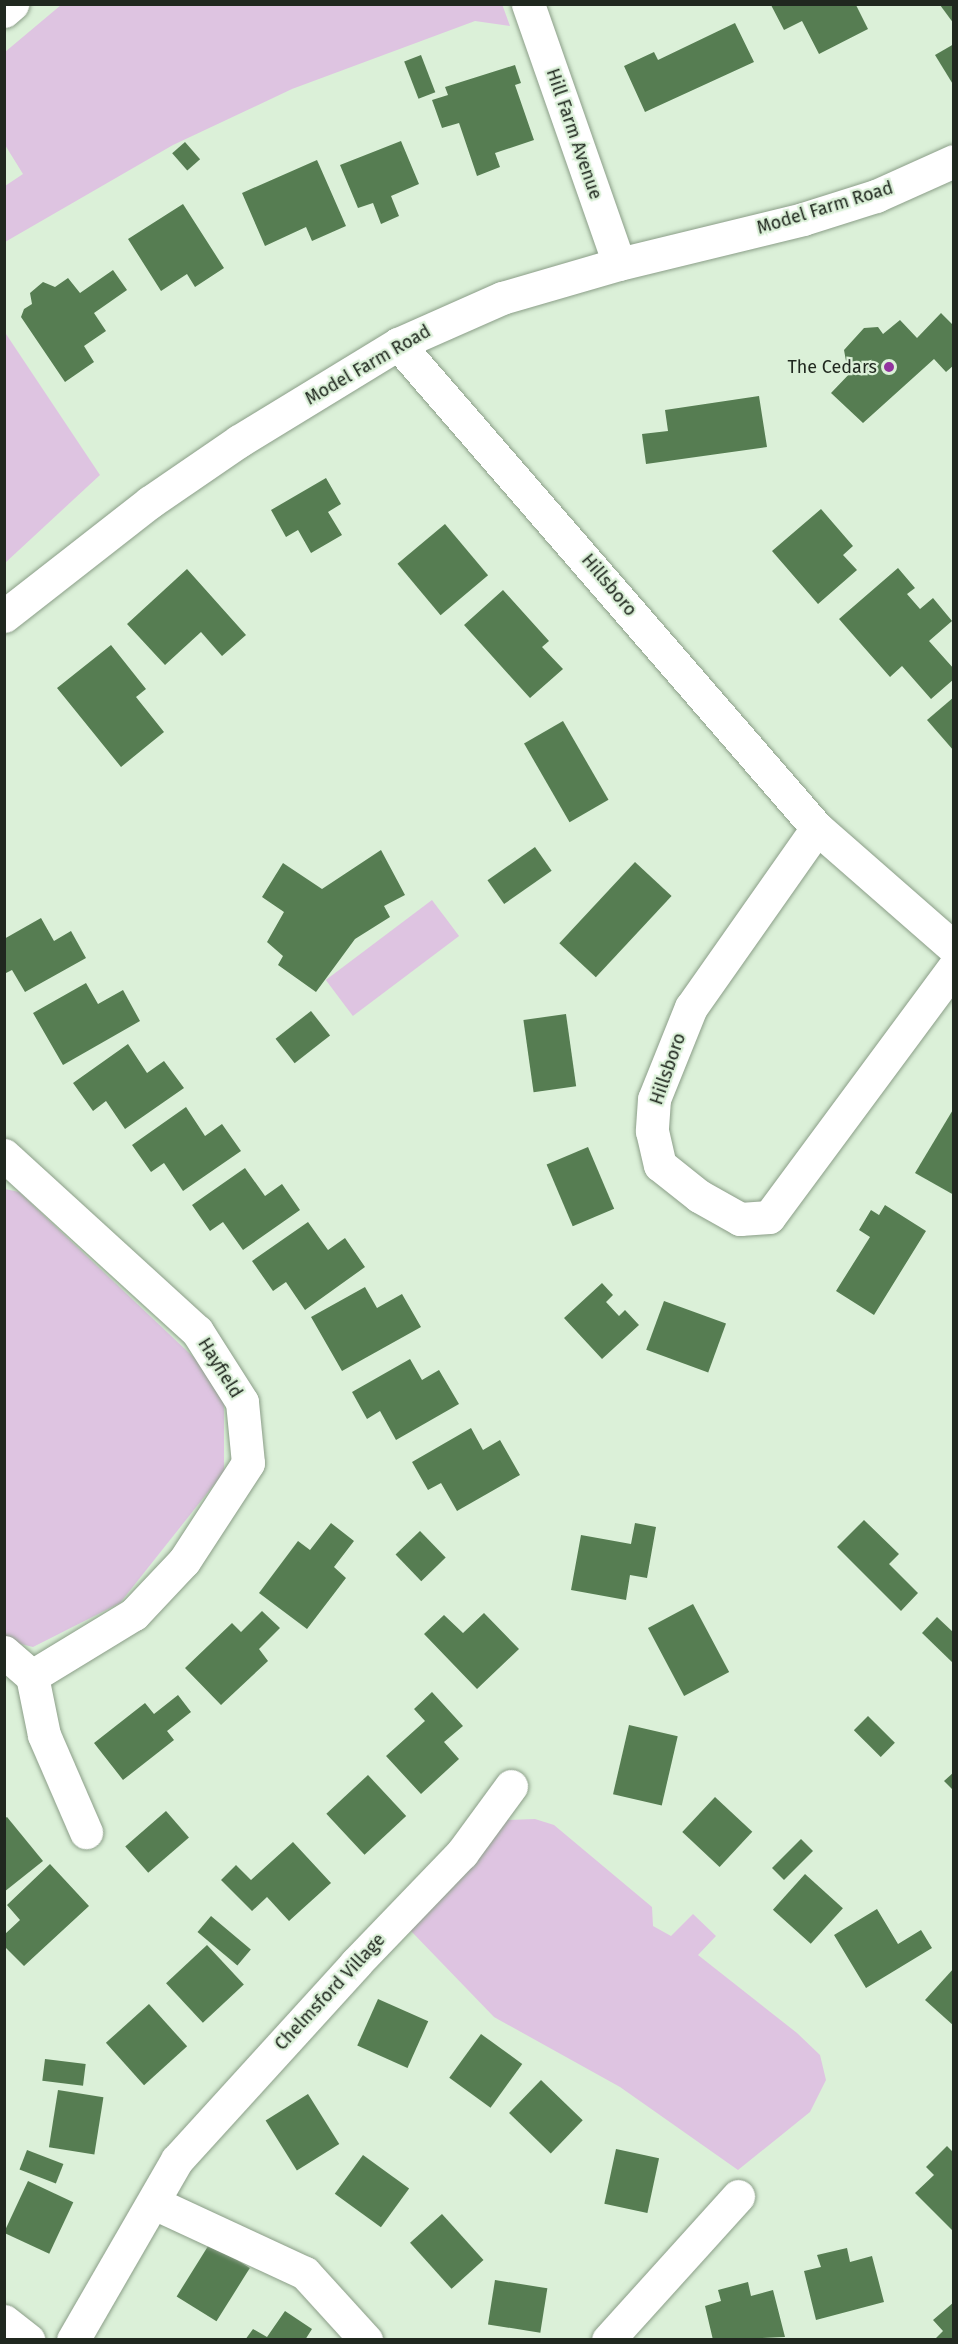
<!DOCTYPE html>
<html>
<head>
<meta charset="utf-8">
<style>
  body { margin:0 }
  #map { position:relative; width:958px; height:2344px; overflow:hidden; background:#dbf0d8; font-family:"Fira Sans",sans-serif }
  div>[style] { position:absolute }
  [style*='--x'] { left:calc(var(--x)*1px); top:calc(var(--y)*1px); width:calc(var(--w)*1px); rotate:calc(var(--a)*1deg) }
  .green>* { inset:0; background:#dec4e1; transform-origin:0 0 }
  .building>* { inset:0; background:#567d52; transform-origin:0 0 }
  .roads { filter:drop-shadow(0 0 2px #8b9e88) drop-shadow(0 0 2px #8b9e88) }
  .minor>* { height:33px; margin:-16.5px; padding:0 16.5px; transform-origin:16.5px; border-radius:16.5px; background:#fff }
  .secondary>* { height:33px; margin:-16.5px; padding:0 16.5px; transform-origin:16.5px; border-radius:16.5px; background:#fff }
  .dots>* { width:16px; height:16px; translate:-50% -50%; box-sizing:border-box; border:3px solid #dbf0d8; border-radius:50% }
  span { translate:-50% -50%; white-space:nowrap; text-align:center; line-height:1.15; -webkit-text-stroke:4.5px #dbf0d8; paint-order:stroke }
  .street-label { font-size:18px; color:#20281f }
  .poi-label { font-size:18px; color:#20281f }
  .right { translate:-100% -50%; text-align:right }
  .frame { position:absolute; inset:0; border:6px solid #20281f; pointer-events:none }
</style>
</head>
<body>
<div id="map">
  <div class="green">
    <i style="clip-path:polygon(502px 4px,510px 26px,475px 21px,292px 89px,173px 145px,5px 242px,5px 186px,23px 174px,5px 145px,5px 52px,61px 5px)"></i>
    <i style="clip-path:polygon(4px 331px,100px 475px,5px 563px,4px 563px)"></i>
    <i style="left:432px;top:900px;width:45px;height:133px;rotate:53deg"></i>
    <i style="clip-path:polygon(5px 1189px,19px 1192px,205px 1368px,224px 1404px,224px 1472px,120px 1603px,33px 1647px,9px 1641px,5px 1636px)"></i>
    <i style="clip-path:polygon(535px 1819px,554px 1825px,652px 1907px,653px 1926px,671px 1936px,693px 1914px,716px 1936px,698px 1955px,797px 2033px,820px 2055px,826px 2080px,810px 2112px,738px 2170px,620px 2087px,494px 2017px,410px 1930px,454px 1886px,505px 1820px)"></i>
  </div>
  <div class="building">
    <i style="clip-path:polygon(771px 5px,856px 5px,868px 29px,819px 54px,802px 21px,784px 30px)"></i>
    <i style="clip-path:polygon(940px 5px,954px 5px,954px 24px)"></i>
    <i style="clip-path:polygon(735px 23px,754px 62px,645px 112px,624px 66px,654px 52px,658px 60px)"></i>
    <i style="clip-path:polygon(954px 44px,954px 86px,935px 55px)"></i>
    <i style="left:421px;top:55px;width:40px;height:18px;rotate:69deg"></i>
    <i style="clip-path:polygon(515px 65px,521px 83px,515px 85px,534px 140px,495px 153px,500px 167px,477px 176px,459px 123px,442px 128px,432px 100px,448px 95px,445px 87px)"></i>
    <i style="clip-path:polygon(401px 141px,419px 184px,391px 196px,399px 216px,381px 224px,373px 203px,358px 208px,340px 165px)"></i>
    <i style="left:185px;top:142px;width:23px;height:17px;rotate:49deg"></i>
    <i style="clip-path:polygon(317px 160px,346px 226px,312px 241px,306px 227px,265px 246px,242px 193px)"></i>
    <i style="clip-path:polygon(183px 204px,224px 268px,195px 287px,187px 274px,161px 291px,128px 239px)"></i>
    <i style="clip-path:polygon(113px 270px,127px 290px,94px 313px,106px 331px,84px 346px,94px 362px,65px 382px,21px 317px,24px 309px,32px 304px,30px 293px,43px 282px,55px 287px,68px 278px,80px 293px)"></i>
    <i style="clip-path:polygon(941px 313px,954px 326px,954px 365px,946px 372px,934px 359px,863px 423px,831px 393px,854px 369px,846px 361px,844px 350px,864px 328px,878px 327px,883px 334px,900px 320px,917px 338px)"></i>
    <i style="clip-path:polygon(759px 396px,767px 447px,646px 464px,642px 434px,668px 431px,665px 410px)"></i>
    <i style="clip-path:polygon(326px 478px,341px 504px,328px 512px,342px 535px,311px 553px,298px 530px,286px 537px,271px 510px)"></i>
    <i style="clip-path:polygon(821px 509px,853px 546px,843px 555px,857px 570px,818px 604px,772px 551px)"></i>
    <i style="left:445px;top:524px;width:67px;height:62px;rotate:50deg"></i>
    <i style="clip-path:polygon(898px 568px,915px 588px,907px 594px,920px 609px,933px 598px,952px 621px,929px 641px,954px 669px,954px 679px,931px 699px,902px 666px,890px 677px,839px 619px)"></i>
    <i style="clip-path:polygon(187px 569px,246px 635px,222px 656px,201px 632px,165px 665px,127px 624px)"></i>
    <i style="clip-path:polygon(503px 590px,549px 641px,542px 647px,563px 669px,530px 698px,464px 625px)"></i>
    <i style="clip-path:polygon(111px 645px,146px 689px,136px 697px,164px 732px,121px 767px,57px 688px)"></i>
    <i style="clip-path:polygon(954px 697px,954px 751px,927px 720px)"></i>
    <i style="left:563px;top:721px;width:91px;height:45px;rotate:60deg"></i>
    <i style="left:535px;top:847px;width:29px;height:58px;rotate:55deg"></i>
    <i style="clip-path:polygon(381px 850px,405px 895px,384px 906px,390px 917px,355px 939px,316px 992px,278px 965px,283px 956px,267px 942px,284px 912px,262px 897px,283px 863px,322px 889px)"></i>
    <i style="left:635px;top:862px;width:50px;height:111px;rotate:43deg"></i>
    <i style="clip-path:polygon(41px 918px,54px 941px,71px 931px,86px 958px,25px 992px,12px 970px,4px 974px,4px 939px)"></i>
    <i style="clip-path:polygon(86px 983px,98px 1004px,123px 990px,140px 1021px,63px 1065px,33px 1013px)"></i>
    <i style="left:311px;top:1011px;width:31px;height:45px;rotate:52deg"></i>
    <i style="left:566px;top:1014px;width:73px;height:43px;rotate:82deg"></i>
    <i style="clip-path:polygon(128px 1044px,147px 1073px,164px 1061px,184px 1088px,125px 1129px,106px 1101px,93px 1111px,73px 1083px)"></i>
    <i style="clip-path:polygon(186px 1107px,205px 1136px,222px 1124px,241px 1151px,183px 1191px,164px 1163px,151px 1172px,132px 1145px)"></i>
    <i style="clip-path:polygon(954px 1108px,954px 1195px,915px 1173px)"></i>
    <i style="left:588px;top:1147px;width:67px;height:45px;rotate:67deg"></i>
    <i style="clip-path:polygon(245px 1168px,265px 1196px,282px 1184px,300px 1210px,243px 1250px,223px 1222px,210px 1231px,192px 1205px)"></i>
    <i style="clip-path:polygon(885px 1205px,926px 1231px,874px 1315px,836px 1291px,870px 1237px,859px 1230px,871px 1210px,879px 1215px)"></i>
    <i style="clip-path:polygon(308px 1222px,328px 1250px,345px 1238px,365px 1267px,305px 1310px,286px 1282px,273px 1291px,252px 1261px)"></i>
    <i style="clip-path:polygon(602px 1283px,613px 1295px,606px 1302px,619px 1316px,625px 1310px,639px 1325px,602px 1359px,564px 1318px)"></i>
    <i style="clip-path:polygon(365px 1287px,377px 1308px,402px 1294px,421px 1327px,342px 1371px,311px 1317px)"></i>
    <i style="left:664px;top:1301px;width:66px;height:52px;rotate:20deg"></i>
    <i style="clip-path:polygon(410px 1359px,422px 1380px,439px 1370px,459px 1404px,396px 1440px,380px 1411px,367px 1419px,352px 1392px)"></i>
    <i style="clip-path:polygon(471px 1428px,483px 1450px,500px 1440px,520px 1475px,457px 1511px,441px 1483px,428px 1490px,412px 1462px)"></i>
    <i style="clip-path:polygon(864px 1520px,899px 1554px,889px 1564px,918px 1593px,901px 1611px,837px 1547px)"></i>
    <i style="clip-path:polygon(331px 1523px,354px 1541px,334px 1567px,346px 1578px,307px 1629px,259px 1593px,298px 1541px,310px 1550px)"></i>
    <i style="clip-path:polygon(635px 1523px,656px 1527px,647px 1578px,630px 1575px,626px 1600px,571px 1590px,581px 1535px,631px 1544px)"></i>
    <i style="left:420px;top:1531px;width:37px;height:34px;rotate:46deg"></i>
    <i style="left:693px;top:1604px;width:77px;height:51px;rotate:62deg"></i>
    <i style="clip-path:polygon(262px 1611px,280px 1628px,259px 1649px,268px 1661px,221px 1705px,185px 1668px,232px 1623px,241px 1632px)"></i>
    <i style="clip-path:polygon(484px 1613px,519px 1649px,477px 1689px,424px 1634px,444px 1615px,463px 1633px)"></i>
    <i style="clip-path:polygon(937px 1617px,954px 1633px,954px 1664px,922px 1633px)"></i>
    <i style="clip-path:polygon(432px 1692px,463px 1726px,444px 1742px,459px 1759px,421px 1794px,386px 1756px,425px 1721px,414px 1709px)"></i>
    <i style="clip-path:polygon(178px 1695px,191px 1712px,167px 1731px,174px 1740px,123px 1780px,94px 1743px,145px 1703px,154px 1714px)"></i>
    <i style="left:868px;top:1716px;width:38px;height:20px;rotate:45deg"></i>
    <i style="left:629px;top:1725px;width:50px;height:71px;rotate:13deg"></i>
    <i style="clip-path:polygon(954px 1772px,954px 1791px,944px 1781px)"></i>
    <i style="left:368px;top:1775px;width:56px;height:57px;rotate:47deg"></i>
    <i style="left:715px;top:1797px;width:51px;height:48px;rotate:43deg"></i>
    <i style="left:166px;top:1811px;width:35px;height:54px;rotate:49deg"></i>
    <i style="clip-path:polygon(7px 1817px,43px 1861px,4px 1892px,4px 1819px)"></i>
    <i style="left:801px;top:1839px;width:17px;height:41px;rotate:45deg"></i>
    <i style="clip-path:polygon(293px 1842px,331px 1883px,289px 1921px,267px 1897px,252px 1911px,221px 1880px,236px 1865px,251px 1880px)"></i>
    <i style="clip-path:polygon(50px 1864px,89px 1906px,24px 1966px,4px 1946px,4px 1935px,20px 1920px,7px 1905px)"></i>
    <i style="left:805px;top:1874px;width:51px;height:48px;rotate:42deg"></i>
    <i style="clip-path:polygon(877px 1909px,898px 1944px,921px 1930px,932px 1948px,866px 1988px,834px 1935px)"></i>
    <i style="left:211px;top:1916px;width:52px;height:21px;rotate:40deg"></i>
    <i style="left:207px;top:1945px;width:54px;height:56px;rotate:47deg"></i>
    <i style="clip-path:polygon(954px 1968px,954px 2026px,925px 2000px)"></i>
    <i style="left:378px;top:1999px;width:55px;height:51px;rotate:24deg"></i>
    <i style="left:149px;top:2004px;width:57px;height:58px;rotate:48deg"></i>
    <i style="left:481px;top:2034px;width:51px;height:54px;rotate:36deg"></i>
    <i style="left:45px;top:2059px;width:41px;height:22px;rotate:7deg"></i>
    <i style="left:541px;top:2080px;width:58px;height:46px;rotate:44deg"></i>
    <i style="left:58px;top:2090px;width:46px;height:58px;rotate:9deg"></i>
    <i style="left:308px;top:2094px;width:59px;height:50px;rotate:58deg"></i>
    <i style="clip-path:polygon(947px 2146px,954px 2153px,952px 2230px,915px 2193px,934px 2175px,926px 2167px)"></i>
    <i style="left:616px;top:2149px;width:44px;height:56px;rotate:12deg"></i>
    <i style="left:27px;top:2150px;width:39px;height:21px;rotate:21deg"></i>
    <i style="left:363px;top:2155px;width:57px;height:48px;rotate:36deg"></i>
    <i style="left:28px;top:2181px;width:50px;height:57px;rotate:25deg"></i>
    <i style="left:442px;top:2214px;width:62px;height:43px;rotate:48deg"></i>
    <i style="left:210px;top:2243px;width:47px;height:63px;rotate:32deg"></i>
    <i style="clip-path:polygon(847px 2248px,850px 2262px,872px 2256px,884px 2302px,816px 2320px,804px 2271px,821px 2267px,817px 2255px)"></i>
    <i style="left:495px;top:2280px;width:53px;height:45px;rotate:9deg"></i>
    <i style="clip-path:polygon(748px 2282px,751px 2296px,773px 2290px,785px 2337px,713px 2340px,705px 2306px,721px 2301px,718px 2290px)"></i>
    <i style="clip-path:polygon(954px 2302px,954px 2340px,937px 2340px,936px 2338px,943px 2331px,933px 2320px)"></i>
    <i style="clip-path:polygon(285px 2311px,312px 2329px,305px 2340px,245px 2340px,253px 2329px,267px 2337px)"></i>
  </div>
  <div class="roads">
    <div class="minor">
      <i style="--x:528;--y:4;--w:275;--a:70.7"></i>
      <i style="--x:4;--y:11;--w:11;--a:-41"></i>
      <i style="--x:398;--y:344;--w:640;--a:49.12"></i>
      <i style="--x:817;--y:828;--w:182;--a:41.2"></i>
      <i style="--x:817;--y:828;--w:219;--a:125.1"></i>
      <i style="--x:691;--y:1007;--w:99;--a:111.9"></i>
      <i style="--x:654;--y:1099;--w:32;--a:94"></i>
      <i style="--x:652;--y:1131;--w:35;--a:77"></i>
      <i style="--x:660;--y:1165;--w:50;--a:38.5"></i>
      <i style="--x:699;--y:1196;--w:47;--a:29.3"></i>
      <i style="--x:740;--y:1219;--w:29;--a:-4"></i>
      <i style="--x:769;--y:1217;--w:311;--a:-53.5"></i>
      <i style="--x:4;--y:1155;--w:261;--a:42.4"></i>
      <i style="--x:197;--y:1331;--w:84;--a:57.6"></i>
      <i style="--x:242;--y:1402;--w:61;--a:84.4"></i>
      <i style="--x:248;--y:1463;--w:117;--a:123.1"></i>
      <i style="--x:184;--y:1561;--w:73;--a:133.3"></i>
      <i style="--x:134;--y:1614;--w:119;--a:148.7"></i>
      <i style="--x:4;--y:1652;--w:37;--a:41"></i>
      <i style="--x:32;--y:1676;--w:60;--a:78.5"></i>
      <i style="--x:44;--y:1735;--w:106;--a:66.6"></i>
      <i style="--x:154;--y:2203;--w:166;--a:24.9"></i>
      <i style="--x:305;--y:2273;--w:91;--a:47.7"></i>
      <i style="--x:4;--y:2321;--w:31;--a:38"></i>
      <i style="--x:73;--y:2340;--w:208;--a:-60"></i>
      <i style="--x:177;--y:2160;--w:266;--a:-47.7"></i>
      <i style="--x:356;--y:1963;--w:153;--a:-46.1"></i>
      <i style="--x:462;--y:1853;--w:83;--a:-53.8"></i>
      <i style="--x:608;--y:2340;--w:194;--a:-47.9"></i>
    </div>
    <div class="secondary">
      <i style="--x:4;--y:616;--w:185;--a:-38"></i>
      <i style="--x:150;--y:502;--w:108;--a:-34.4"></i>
      <i style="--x:239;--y:441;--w:186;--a:-31.4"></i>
      <i style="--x:398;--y:344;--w:114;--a:-23.9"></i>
      <i style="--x:502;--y:298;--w:122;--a:-16.2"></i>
      <i style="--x:619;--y:264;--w:189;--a:-13.7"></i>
      <i style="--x:803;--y:219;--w:77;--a:-17.5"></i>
      <i style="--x:876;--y:196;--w:85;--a:-24.2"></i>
    </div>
  </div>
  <div class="dots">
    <i style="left:889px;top:367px;background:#92349e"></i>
  </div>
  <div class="street-label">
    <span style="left:574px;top:134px;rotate:71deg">Hill Farm Avenue</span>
    <span style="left:825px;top:208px;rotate:-17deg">Model Farm Road</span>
    <span style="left:368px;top:365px;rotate:-30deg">Model Farm Road</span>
    <span style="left:609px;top:585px;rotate:50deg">Hillsboro</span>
    <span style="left:668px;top:1069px;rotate:-71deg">Hillsboro</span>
    <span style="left:220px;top:1368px;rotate:58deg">Hayfield</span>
    <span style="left:330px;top:1992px;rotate:-47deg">Chelmsford Village</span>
  </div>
  <div class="poi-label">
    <span class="right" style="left:877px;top:367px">The Cedars</span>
  </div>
  <div class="frame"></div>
</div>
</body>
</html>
